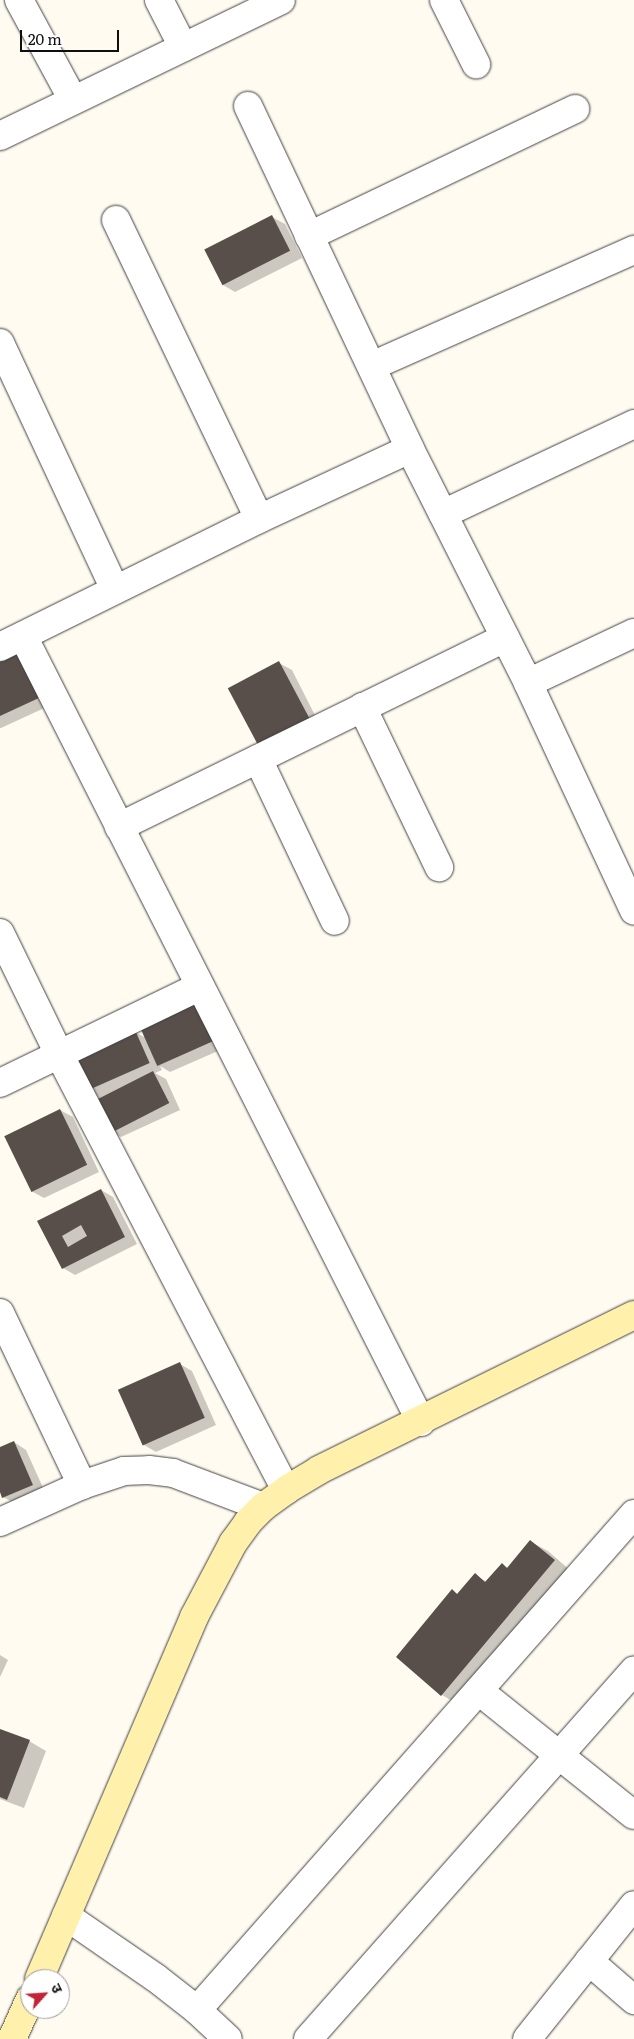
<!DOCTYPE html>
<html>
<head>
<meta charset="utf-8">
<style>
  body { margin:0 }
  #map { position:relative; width:634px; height:2039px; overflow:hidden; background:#fffbf1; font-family:Literata,"Noto Sans Devanagari",serif }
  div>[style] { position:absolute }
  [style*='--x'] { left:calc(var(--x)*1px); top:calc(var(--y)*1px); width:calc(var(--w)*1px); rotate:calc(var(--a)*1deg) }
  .shadow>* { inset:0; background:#0003 }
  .building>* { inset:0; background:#584f4b; transform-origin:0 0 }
  .roads { filter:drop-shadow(0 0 1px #424242) drop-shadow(0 0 1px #424242) }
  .street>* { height:28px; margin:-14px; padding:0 14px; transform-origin:14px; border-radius:14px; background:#fff }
  .secondary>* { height:28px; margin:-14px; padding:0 14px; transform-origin:14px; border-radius:14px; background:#fff0ac }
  span { translate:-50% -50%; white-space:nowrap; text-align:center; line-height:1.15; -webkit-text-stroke:5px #fff; paint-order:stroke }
  .north { position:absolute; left:20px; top:1969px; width:50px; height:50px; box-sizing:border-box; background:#fff; border:1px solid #9f9f9f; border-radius:50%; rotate:64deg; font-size:14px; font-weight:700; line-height:20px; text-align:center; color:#0f0f0f }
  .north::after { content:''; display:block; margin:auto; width:18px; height:22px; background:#c02637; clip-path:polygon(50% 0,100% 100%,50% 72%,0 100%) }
  .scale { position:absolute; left:20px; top:30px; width:99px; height:22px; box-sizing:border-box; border:2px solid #0f0f0f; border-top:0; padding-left:6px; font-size:15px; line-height:18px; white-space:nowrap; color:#0f0f0f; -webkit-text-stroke:4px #fff; paint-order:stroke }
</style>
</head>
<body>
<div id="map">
  <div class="shadow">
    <i style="clip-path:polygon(272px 217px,285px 224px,302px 258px,235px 292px,223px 285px)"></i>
    <i style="clip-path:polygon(0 656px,53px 704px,1px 728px,0 728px)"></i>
    <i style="clip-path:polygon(279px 663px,292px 670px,322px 729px,230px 689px)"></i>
    <i style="clip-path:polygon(197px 1000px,227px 1047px,170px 1072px,160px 1066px,162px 1070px,155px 1073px,166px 1079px,180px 1110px,121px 1137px,109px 1130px,98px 1097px,89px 1092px,135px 1032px,146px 1038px)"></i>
    <i style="clip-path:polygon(60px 1110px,73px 1117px,99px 1172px,44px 1198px,31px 1191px)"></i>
    <i style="clip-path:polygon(101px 1190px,113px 1197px,137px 1244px,75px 1275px,63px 1268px,39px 1222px)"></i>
    <i style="clip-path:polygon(180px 1364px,192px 1371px,216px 1425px,156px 1452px,144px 1445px)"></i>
    <i style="clip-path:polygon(14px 1442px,26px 1450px,45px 1492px,16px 1504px,3px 1497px,0 1489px,0 1448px)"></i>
    <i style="clip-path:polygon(531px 1542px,548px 1551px,571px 1571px,459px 1705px,442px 1695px,452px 1591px,459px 1595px,475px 1575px,487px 1582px,502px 1565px,508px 1568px)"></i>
    <i style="clip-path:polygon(0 1655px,8px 1660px,0 1677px)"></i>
    <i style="clip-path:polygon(0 1730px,29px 1741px,46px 1751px,24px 1808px,0 1799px)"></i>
  </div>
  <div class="building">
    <i style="left:272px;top:215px;width:40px;height:76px;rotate:63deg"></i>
    <i style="clip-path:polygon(17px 646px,41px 697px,0 716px,0 655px)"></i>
    <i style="left:279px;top:661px;width:69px;height:58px;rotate:62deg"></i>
    <i style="left:197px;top:998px;width:46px;height:64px;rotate:66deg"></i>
    <i style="left:135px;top:1030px;width:36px;height:70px;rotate:66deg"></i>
    <i style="left:153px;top:1071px;width:36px;height:64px;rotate:63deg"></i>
    <i style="left:60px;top:1109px;width:62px;height:62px;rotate:64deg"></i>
    <i style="clip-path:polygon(evenodd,101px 1189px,125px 1237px,62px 1269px,37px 1221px,101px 1189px,81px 1225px,87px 1236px,68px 1247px,62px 1236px,81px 1225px)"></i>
    <i style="left:180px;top:1362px;width:61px;height:68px;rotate:66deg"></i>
    <i style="clip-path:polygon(14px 1441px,33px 1485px,2px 1498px,0 1492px,0 1447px)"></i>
    <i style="clip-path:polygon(530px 1540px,555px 1560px,441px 1696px,396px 1657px,452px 1589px,457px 1594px,475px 1573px,485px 1582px,502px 1563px,507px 1568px)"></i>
    <i style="clip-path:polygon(0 1729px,30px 1740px,7px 1800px,0 1797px)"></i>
  </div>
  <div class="roads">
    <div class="street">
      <i style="--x:19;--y:0;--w:114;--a:61.6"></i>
      <i style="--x:159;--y:0;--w:53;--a:62.9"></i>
      <i style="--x:444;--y:0;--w:72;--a:63.4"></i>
      <i style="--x:248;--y:106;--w:379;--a:64.7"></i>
      <i style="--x:410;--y:449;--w:262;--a:63.2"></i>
      <i style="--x:528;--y:683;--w:251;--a:65"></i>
      <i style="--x:0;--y:136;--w:312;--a:-25.8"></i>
      <i style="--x:116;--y:220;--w:331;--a:64.4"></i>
      <i style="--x:309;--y:236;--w:295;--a:-25.5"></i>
      <i style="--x:0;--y:343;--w:272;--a:65"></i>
      <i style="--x:372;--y:366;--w:287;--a:-23.9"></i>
      <i style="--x:443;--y:514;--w:211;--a:-25.2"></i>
      <i style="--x:23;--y:636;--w:881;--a:63.14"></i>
      <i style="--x:0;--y:647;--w:289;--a:-26.3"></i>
      <i style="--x:259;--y:519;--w:166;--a:-24.9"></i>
      <i style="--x:528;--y:683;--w:117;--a:-25.3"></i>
      <i style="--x:362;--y:707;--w:178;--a:64.3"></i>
      <i style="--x:258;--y:759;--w:179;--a:64.6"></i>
      <i style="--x:119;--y:827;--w:430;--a:-26.1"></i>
      <i style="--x:0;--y:933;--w:135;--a:64"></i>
      <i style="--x:59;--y:1054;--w:492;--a:62.5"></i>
      <i style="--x:0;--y:1083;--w:221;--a:-25.8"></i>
      <i style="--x:0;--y:1313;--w:191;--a:64.5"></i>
      <i style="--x:0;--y:1522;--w:90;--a:-24.3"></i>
      <i style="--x:82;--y:1485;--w:44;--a:-18.4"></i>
      <i style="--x:124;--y:1471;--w:25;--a:-2"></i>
      <i style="--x:149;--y:1470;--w:24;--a:7"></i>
      <i style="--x:173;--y:1473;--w:96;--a:20.7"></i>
      <i style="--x:479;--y:1691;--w:198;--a:38.7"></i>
      <i style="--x:66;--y:1916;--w:109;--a:34.6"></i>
      <i style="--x:156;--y:1978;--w:52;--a:38"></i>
      <i style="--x:197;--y:2010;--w:42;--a:43.1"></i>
      <i style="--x:589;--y:1961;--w:60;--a:40.9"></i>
      <i style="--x:197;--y:2010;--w:661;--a:-48.62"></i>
      <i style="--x:308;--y:2039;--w:492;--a:-48.5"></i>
      <i style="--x:527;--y:2039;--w:171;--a:-51.4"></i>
    </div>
    <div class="secondary">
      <i style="--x:39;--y:1979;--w:394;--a:-66.8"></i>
      <i style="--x:194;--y:1617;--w:84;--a:-62.2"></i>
      <i style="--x:233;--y:1543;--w:26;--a:-54"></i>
      <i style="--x:248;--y:1522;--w:21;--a:-45"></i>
      <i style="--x:263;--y:1507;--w:29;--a:-36"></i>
      <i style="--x:286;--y:1490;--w:39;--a:-31"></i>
      <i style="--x:319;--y:1470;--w:351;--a:-26.2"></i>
      <i style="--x:12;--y:2039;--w:44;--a:-65.8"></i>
    </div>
  </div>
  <div class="north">उ</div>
  <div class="scale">20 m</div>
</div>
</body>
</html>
